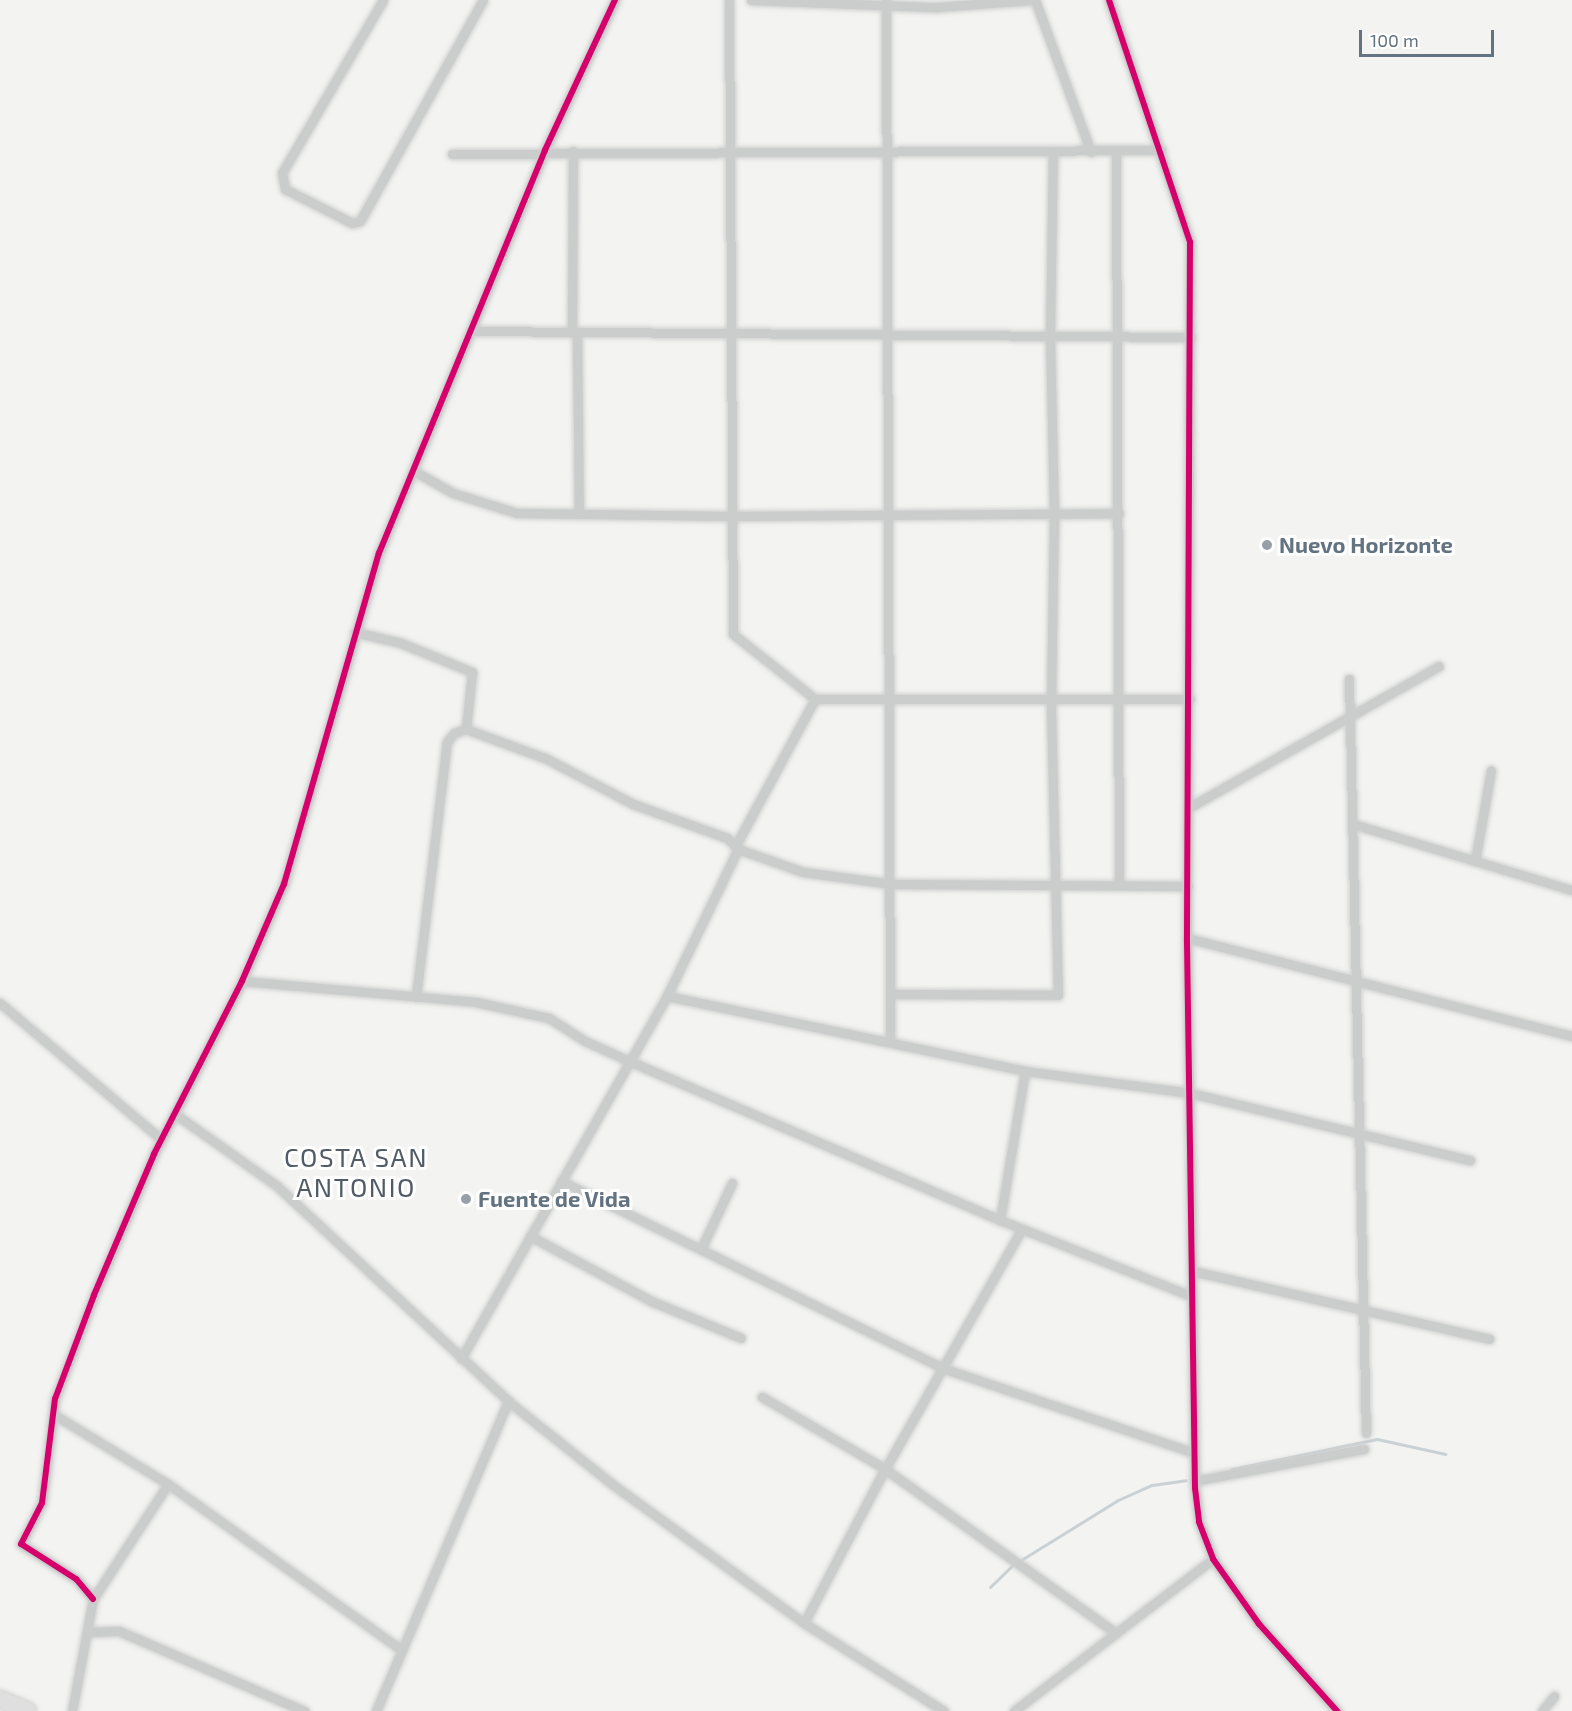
<!DOCTYPE html>
<html>
<head>
<meta charset="utf-8">
<style>
  body { margin:0 }
  #map { position:relative; width:1572px; height:1711px; overflow:hidden; background:#f3f3f1; font-family:"Exo 2",sans-serif }
  div>[style] { position:absolute }
  [style*='--x'] { left:calc(var(--x)*1px); top:calc(var(--y)*1px); width:calc(var(--w)*1px); rotate:calc(var(--a)*1deg) }
  .stream>* { height:3px; margin:-1.5px; padding:0 1.5px; transform-origin:1.5px; border-radius:1.5px; background:#cad1d4 }
  .roads { filter:drop-shadow(0 0 2px #cfd0d0) drop-shadow(0 0 2px #cfd0d0) }
  .street>* { height:9px; margin:-4.5px; padding:0 4.5px; transform-origin:4.5px; border-radius:4.5px; background:#cbcccc }
  .highway>* { height:16px; margin:-8px; padding:0 8px; transform-origin:8px; border-radius:8px; background:#dfdfe0 }
  .cycleway>* { height:6px; margin:-3px; padding:0 3px; transform-origin:3px; border-radius:3px; background:#d6006c }
  .dots>* { width:16px; height:16px; translate:-50% -50%; box-sizing:border-box; border:3px solid #fff; border-radius:50% }
  span { translate:-50% -50%; white-space:nowrap; text-align:center; line-height:1.15; -webkit-text-stroke:6px #fff; paint-order:stroke }
  .poi-label { font-size:22px; color:#647381; font-weight:700 }
  .left { translate:0 -50%; text-align:left }
  .quarter-label { font-size:26px; color:#515c66; letter-spacing:1.5px }
  .scale { position:absolute; left:1359px; top:30px; width:135px; height:27px; box-sizing:border-box; border:3px solid #647381; border-top:0; padding-left:8px; font-size:18px; line-height:21px; white-space:nowrap; color:#647381; -webkit-text-stroke:4px #fff; paint-order:stroke }
</style>
</head>
<body>
<div id="map">
  <div class="stream">
    <i style="--x:1232;--y:1469;--w:148;--a:-11.7"></i>
    <i style="--x:1377;--y:1439;--w:70;--a:12.4"></i>
    <i style="--x:1021;--y:1560;--w:114;--a:-31.7"></i>
    <i style="--x:1118;--y:1500;--w:37;--a:-24"></i>
    <i style="--x:1152;--y:1485;--w:34;--a:-8"></i>
    <i style="--x:990;--y:1587;--w:30;--a:-44"></i>
  </div>
  <div class="roads">
    <div class="street">
      <i style="--x:383;--y:0;--w:200;--a:120.3"></i>
      <i style="--x:282;--y:173;--w:16;--a:79"></i>
      <i style="--x:285;--y:189;--w:75;--a:26.9"></i>
      <i style="--x:352;--y:223;--w:8;--a:-14"></i>
      <i style="--x:360;--y:221;--w:253;--a:-60.9"></i>
      <i style="--x:729;--y:0;--w:634;--a:89.64"></i>
      <i style="--x:733;--y:634;--w:105;--a:38.4"></i>
      <i style="--x:815;--y:699;--w:375;--a:0"></i>
      <i style="--x:751;--y:0;--w:186;--a:2.2"></i>
      <i style="--x:937;--y:7;--w:94;--a:-4.3"></i>
      <i style="--x:886;--y:0;--w:1042;--a:89.78"></i>
      <i style="--x:1035;--y:0;--w:162;--a:69.8"></i>
      <i style="--x:1109;--y:0;--w:255;--a:71.5"></i>
      <i style="--x:1190;--y:242;--w:700;--a:90.25"></i>
      <i style="--x:1187;--y:942;--w:546;--a:89.16"></i>
      <i style="--x:1195;--y:1488;--w:34;--a:83"></i>
      <i style="--x:1199;--y:1522;--w:40;--a:69"></i>
      <i style="--x:1213;--y:1559;--w:80;--a:54.7"></i>
      <i style="--x:1259;--y:1624;--w:117;--a:48.1"></i>
      <i style="--x:1116;--y:152;--w:733;--a:89.77"></i>
      <i style="--x:452;--y:154;--w:709;--a:-0.32"></i>
      <i style="--x:471;--y:331;--w:720;--a:0.48"></i>
      <i style="--x:572;--y:332;--w:181;--a:-89.7"></i>
      <i style="--x:577;--y:332;--w:182;--a:89.4"></i>
      <i style="--x:414;--y:471;--w:45;--a:29.4"></i>
      <i style="--x:453;--y:493;--w:67;--a:17.4"></i>
      <i style="--x:517;--y:513;--w:215;--a:0.8"></i>
      <i style="--x:732;--y:516;--w:387;--a:-0.4"></i>
      <i style="--x:355;--y:632;--w:47;--a:13.4"></i>
      <i style="--x:401;--y:643;--w:77;--a:22.2"></i>
      <i style="--x:472;--y:672;--w:57;--a:96"></i>
      <i style="--x:466;--y:729;--w:86;--a:20.3"></i>
      <i style="--x:547;--y:759;--w:97;--a:27.6"></i>
      <i style="--x:633;--y:804;--w:100;--a:19.9"></i>
      <i style="--x:727;--y:838;--w:16;--a:45"></i>
      <i style="--x:738;--y:849;--w:163;--a:115.8"></i>
      <i style="--x:667;--y:996;--w:417;--a:119.6"></i>
      <i style="--x:1349;--y:679;--w:754;--a:88.71"></i>
      <i style="--x:1188;--y:808;--w:288;--a:-29.5"></i>
      <i style="--x:1353;--y:824;--w:229;--a:16.8"></i>
      <i style="--x:737;--y:843;--w:164;--a:-61.6"></i>
      <i style="--x:738;--y:849;--w:69;--a:19.5"></i>
      <i style="--x:803;--y:872;--w:90;--a:7.7"></i>
      <i style="--x:892;--y:884;--w:296;--a:0.4"></i>
      <i style="--x:1475;--y:861;--w:92;--a:-80"></i>
      <i style="--x:1187;--y:938;--w:397;--a:14.3"></i>
      <i style="--x:242;--y:981;--w:235;--a:5.1"></i>
      <i style="--x:476;--y:1002;--w:75;--a:12.4"></i>
      <i style="--x:549;--y:1018;--w:43;--a:32.6"></i>
      <i style="--x:585;--y:1041;--w:48;--a:24.4"></i>
      <i style="--x:629;--y:1061;--w:404;--a:23.2"></i>
      <i style="--x:1000;--y:1220;--w:206;--a:21.7"></i>
      <i style="--x:891;--y:994;--w:167;--a:0.3"></i>
      <i style="--x:1058;--y:995;--w:294;--a:-91.4"></i>
      <i style="--x:1051;--y:701;--w:187;--a:-89.1"></i>
      <i style="--x:1054;--y:514;--w:180;--a:-91.3"></i>
      <i style="--x:1050;--y:334;--w:181;--a:-89.1"></i>
      <i style="--x:667;--y:996;--w:366;--a:11.8"></i>
      <i style="--x:1025;--y:1071;--w:151;--a:99.5"></i>
      <i style="--x:416;--y:997;--w:257;--a:-83.1"></i>
      <i style="--x:447;--y:742;--w:11;--a:-52"></i>
      <i style="--x:454;--y:733;--w:13;--a:-18"></i>
      <i style="--x:0;--y:1003;--w:211;--a:40.2"></i>
      <i style="--x:1025;--y:1071;--w:166;--a:7.6"></i>
      <i style="--x:1190;--y:1093;--w:288;--a:13.5"></i>
      <i style="--x:175;--y:1114;--w:125;--a:35.2"></i>
      <i style="--x:277;--y:1186;--w:316;--a:42.9"></i>
      <i style="--x:508;--y:1401;--w:133;--a:38.6"></i>
      <i style="--x:612;--y:1484;--w:237;--a:35.9"></i>
      <i style="--x:804;--y:1623;--w:165;--a:32.2"></i>
      <i style="--x:561;--y:1181;--w:424;--a:26.1"></i>
      <i style="--x:942;--y:1368;--w:266;--a:18.6"></i>
      <i style="--x:530;--y:1236;--w:137;--a:28.2"></i>
      <i style="--x:651;--y:1301;--w:97;--a:22.3"></i>
      <i style="--x:701;--y:1249;--w:73;--a:-64.8"></i>
      <i style="--x:1193;--y:1271;--w:304;--a:12.9"></i>
      <i style="--x:762;--y:1397;--w:143;--a:30.3"></i>
      <i style="--x:885;--y:1469;--w:281;--a:35.4"></i>
      <i style="--x:53;--y:1414;--w:135;--a:31.3"></i>
      <i style="--x:168;--y:1484;--w:287;--a:35.4"></i>
      <i style="--x:1194;--y:1481;--w:173;--a:-10.7"></i>
      <i style="--x:93;--y:1599;--w:26;--a:-130"></i>
      <i style="--x:76;--y:1579;--w:65;--a:-147.5"></i>
      <i style="--x:21;--y:1544;--w:46;--a:-62.9"></i>
      <i style="--x:42;--y:1503;--w:105;--a:-82.9"></i>
      <i style="--x:55;--y:1399;--w:111;--a:-69.4"></i>
      <i style="--x:94;--y:1295;--w:153;--a:-66.9"></i>
      <i style="--x:154;--y:1154;--w:194;--a:-63"></i>
      <i style="--x:242;--y:981;--w:106;--a:-66.6"></i>
      <i style="--x:284;--y:884;--w:344;--a:-74"></i>
      <i style="--x:379;--y:553;--w:436;--a:-67.6"></i>
      <i style="--x:545;--y:150;--w:166;--a:-65"></i>
      <i style="--x:804;--y:1623;--w:174;--a:-62.3"></i>
      <i style="--x:885;--y:1469;--w:276;--a:-60.3"></i>
      <i style="--x:88;--y:1632;--w:31;--a:-2"></i>
      <i style="--x:119;--y:1631;--w:202;--a:23.4"></i>
      <i style="--x:72;--y:1711;--w:114;--a:-79.4"></i>
      <i style="--x:93;--y:1599;--w:137;--a:-56.9"></i>
      <i style="--x:376;--y:1711;--w:337;--a:-66.9"></i>
      <i style="--x:1014;--y:1711;--w:250;--a:-37.4"></i>
      <i style="--x:1542;--y:1711;--w:19;--a:-51"></i>
    </div>
    <div class="highway">
      <i style="--x:0;--y:1699;--w:30;--a:23"></i>
    </div>
  </div>
  <div class="cycleway">
    <i style="--x:1109;--y:0;--w:255;--a:71.5"></i>
    <i style="--x:1190;--y:242;--w:700;--a:90.25"></i>
    <i style="--x:1187;--y:942;--w:546;--a:89.16"></i>
    <i style="--x:1195;--y:1488;--w:34;--a:83"></i>
    <i style="--x:1199;--y:1522;--w:40;--a:69"></i>
    <i style="--x:1213;--y:1559;--w:80;--a:54.7"></i>
    <i style="--x:1259;--y:1624;--w:117;--a:48.1"></i>
    <i style="--x:93;--y:1599;--w:26;--a:-130"></i>
    <i style="--x:76;--y:1579;--w:65;--a:-147.5"></i>
    <i style="--x:21;--y:1544;--w:46;--a:-62.9"></i>
    <i style="--x:42;--y:1503;--w:105;--a:-82.9"></i>
    <i style="--x:55;--y:1399;--w:111;--a:-69.4"></i>
    <i style="--x:94;--y:1295;--w:153;--a:-66.9"></i>
    <i style="--x:154;--y:1154;--w:194;--a:-63"></i>
    <i style="--x:242;--y:981;--w:106;--a:-66.6"></i>
    <i style="--x:284;--y:884;--w:344;--a:-74"></i>
    <i style="--x:379;--y:553;--w:436;--a:-67.6"></i>
    <i style="--x:545;--y:150;--w:166;--a:-65"></i>
  </div>
  <div class="dots">
    <i style="left:1267px;top:545px;background:#96a0a8"></i>
    <i style="left:466px;top:1199px;background:#96a0a8"></i>
  </div>
  <div class="poi-label">
    <span class="left" style="left:1279px;top:545px">Nuevo Horizonte</span>
    <span class="left" style="left:478px;top:1199px">Fuente de Vida</span>
  </div>
  <div class="quarter-label">
    <span style="left:356px;top:1172px">COSTA SAN<br>ANTONIO</span>
  </div>
  <div class="scale">100 m</div>
</div>
</body>
</html>
